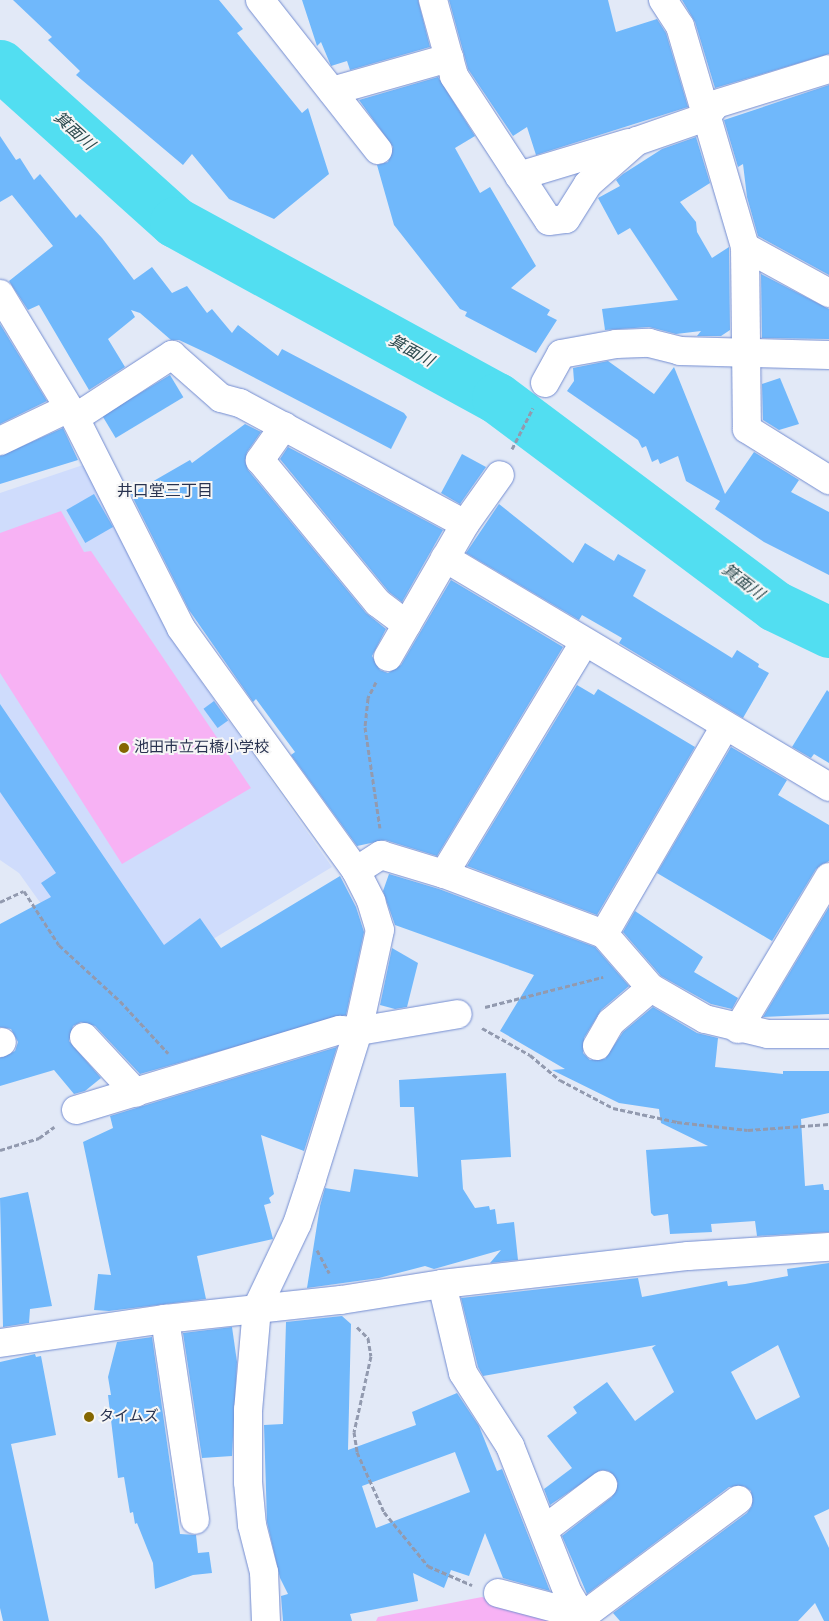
<!DOCTYPE html>
<html>
<head>
<meta charset="utf-8">
<style>
  body { margin:0 }
  #map { position:relative; width:829px; height:1621px; overflow:hidden; background:#e2e9f7; font-family:"Nunito Sans","Noto Sans JP",sans-serif }
  div>[style] { position:absolute }
  [style*='--x'] { left:calc(var(--x)*1px); top:calc(var(--y)*1px); width:calc(var(--w)*1px); rotate:calc(var(--a)*1deg) }
  .built>* { inset:0; background:#cfdcfc }
  .green>* { inset:0; background:#f7b2f4 }
  .river>* { height:51px; margin:-25.5px; padding:0 25.5px; transform-origin:25.5px; border-radius:25.5px; background:#52def1 }
  .building>* { inset:0; background:#70b8fb; transform-origin:0 0 }
  .path>* { height:3px; margin-top:-1.5px; transform-origin:0; background:repeating-linear-gradient(90deg,#929aaf 0 5px,transparent 0 7.5px) }
  .roads { filter:drop-shadow(0 0 1px #748dd1) drop-shadow(0 0 1px #748dd1) }
  .minor>* { height:28px; margin:-14px; padding:0 14px; transform-origin:14px; border-radius:14px; background:#fff }
  .dots>* { width:14px; height:14px; translate:-50% -50%; box-sizing:border-box; border:2px solid #f6f6f6; border-radius:50% }
  span { translate:-50% -50%; white-space:nowrap; text-align:center; line-height:1.15; -webkit-text-stroke:4px #f6f6f6; paint-order:stroke }
  .poi-label { font-size:15px; color:#293350 }
  .left { translate:0 -50%; text-align:left }
  .water-label { font-size:16px; color:#2c4a4e; font-style:italic }
  .neighbourhood-label { font-size:16px; color:#293350 }
</style>
</head>
<body>
<div id="map">
  <div class="built">
    <i style="clip-path:polygon(83px 465px,169px 636px,332px 867px,124px 993px,59px 929px,19px 873px,0 860px,0 493px)"></i>
  </div>
  <div class="green">
    <i style="clip-path:polygon(61px 511px,84px 552px,91px 551px,251px 788px,122px 864px,0 673px,0 533px)"></i>
    <i style="clip-path:polygon(482px 1597px,566px 1621px,376px 1621px,378px 1617px)"></i>
  </div>
  <div class="river">
    <i style="--x:0;--y:65;--w:235;--a:41.9"></i>
    <i style="--x:175;--y:222;--w:367;--a:28.7"></i>
    <i style="--x:497;--y:398;--w:347;--a:36.8"></i>
    <i style="--x:775;--y:606;--w:60;--a:25.7"></i>
  </div>
  <div class="building">
    <i style="clip-path:polygon(13px 0,219px 0,243px 29px,237px 33px,302px 113px,308px 108px,329px 174px,274px 219px,229px 199px,192px 154px,183px 165px,76px 75px,80px 71px,48px 40px,52px 37px)"></i>
    <i style="clip-path:polygon(302px 0,418px 0,430px 47px,350px 70px,347px 61px,331px 66px,321px 42px,317px 46px)"></i>
    <i style="clip-path:polygon(449px 0,608px 0,616px 32px,657px 19px,666px 33px,688px 107px,536px 155px,527px 127px,513px 136px,468px 69px)"></i>
    <i style="clip-path:polygon(682px 0,829px 0,829px 54px,715px 88px,695px 22px)"></i>
    <i style="clip-path:polygon(438px 77px,475px 136px,455px 148px,480px 193px,490px 187px,536px 266px,511px 288px,550px 310px,547px 315px,557px 320px,536px 353px,465px 316px,467px 312px,460px 309px,394px 225px,377px 165px,388px 162px,393px 147px,359px 100px)"></i>
    <i style="clip-path:polygon(829px 85px,829px 275px,758px 236px,747px 197px,743px 164px,738px 167px,724px 120px)"></i>
    <i style="clip-path:polygon(0 136px,16px 160px,20px 158px,34px 180px,40px 174px,76px 218px,80px 214px,102px 238px,134px 280px,152px 267px,172px 293px,187px 286px,207px 313px,212px 309px,232px 333px,238px 325px,278px 356px,282px 349px,404px 413px,407px 417px,391px 449px,211px 355px,179px 340px,171px 340px,140px 313px,131px 310px,135px 317px,108px 339px,125px 367px,89px 390px,39px 305px,28px 310px,9px 281px,53px 246px,12px 195px,0 202px)"></i>
    <i style="clip-path:polygon(696px 137px,710px 183px,680px 202px,696px 222px,697px 232px,712px 258px,729px 247px,730px 330px,721px 336px,697px 336px,701px 331px,676px 334px,649px 327px,605px 330px,602px 309px,678px 300px,630px 228px,618px 235px,598px 198px,620px 186px,616px 180px,623px 174px,662px 149px)"></i>
    <i style="clip-path:polygon(761px 274px,829px 309px,829px 339px,762px 338px)"></i>
    <i style="clip-path:polygon(0 324px,47px 401px,0 424px)"></i>
    <i style="clip-path:polygon(608px 361px,654px 394px,674px 367px,725px 494px,754px 452px,799px 480px,791px 492px,829px 512px,829px 575px,764px 542px,715px 509px,720px 501px,686px 481px,678px 456px,660px 464px,658px 459px,652px 462px,646px 446px,642px 448px,638px 440px,567px 391px,574px 381px,573px 368px)"></i>
    <i style="left:170px;top:375px;width:26px;height:79px;rotate:59deg"></i>
    <i style="clip-path:polygon(780px 378px,799px 424px,779px 430px,763px 420px,762px 384px)"></i>
    <i style="clip-path:polygon(245px 424px,261px 432px,247px 452px,245px 461px,248px 470px,366px 613px,386px 629px,372px 656px,380px 670px,388px 673px,401px 665px,451px 580px,563px 647px,437px 856px,385px 840px,357px 846px,291px 755px,295px 752px,256px 699px,253px 702px,189px 610px,131px 494px,190px 460px,192px 463px)"></i>
    <i style="clip-path:polygon(63px 428px,78px 460px,0 484px,0 456px)"></i>
    <i style="clip-path:polygon(288px 447px,443px 530px,402px 602px,389px 592px,280px 459px)"></i>
    <i style="clip-path:polygon(462px 454px,486px 467px,460px 504px,441px 493px)"></i>
    <i style="left:94px;top:494px;width:38px;height:32px;rotate:60deg"></i>
    <i style="clip-path:polygon(499px 504px,573px 563px,585px 543px,614px 561px,618px 554px,646px 570px,633px 596px,732px 658px,737px 650px,759px 664px,758px 667px,769px 673px,743px 718px,619px 643px,622px 638px,582px 615px,579px 620px,466px 553px)"></i>
    <i style="clip-path:polygon(577px 685px,594px 695px,598px 689px,695px 747px,597px 915px,467px 866px)"></i>
    <i style="clip-path:polygon(827px 690px,829px 692px,829px 763px,814px 754px,811px 758px,792px 747px)"></i>
    <i style="left:214px;top:701px;width:24px;height:13px;rotate:54deg"></i>
    <i style="clip-path:polygon(0 704px,164px 945px,200px 918px,221px 948px,340px 876px,356px 907px,364px 932px,346px 1015px,140px 1074px,95px 1026px,81px 1022px,73px 1026px,69px 1041px,101px 1078px,85px 1091px,74px 1094px,54px 1070px,0 1086px,0 1058px,15px 1051px,18px 1042px,11px 1029px,0 1027px,0 924px,51px 897px,41px 883px,56px 873px,0 792px)"></i>
    <i style="clip-path:polygon(731px 747px,787px 780px,778px 795px,829px 825px,829px 861px,816px 869px,772px 941px,657px 873px)"></i>
    <i style="clip-path:polygon(389px 874px,439px 889px,595px 947px,629px 986px,601px 1010px,584px 1038px,583px 1053px,590px 1060px,605px 1059px,623px 1032px,653px 1007px,697px 1033px,718px 1038px,715px 1067px,783px 1074px,783px 1071px,829px 1071px,829px 1113px,801px 1119px,805px 1186px,823px 1184px,824px 1190px,829px 1190px,829px 1232px,757px 1236px,755px 1221px,711px 1224px,712px 1232px,670px 1234px,668px 1214px,654px 1216px,651px 1213px,646px 1150px,708px 1146px,661px 1123px,659px 1109px,619px 1103px,552px 1070px,565px 1069px,500px 1031px,534px 975px,395px 925px,383px 891px)"></i>
    <i style="clip-path:polygon(829px 907px,829px 1014px,763px 1017px)"></i>
    <i style="clip-path:polygon(635px 911px,703px 957px,694px 972px,738px 998px,732px 1009px,711px 1004px,661px 976px,623px 932px)"></i>
    <i style="clip-path:polygon(392px 948px,418px 963px,407px 1007px,395px 1009px,380px 1005px)"></i>
    <i style="clip-path:polygon(337px 1047px,304px 1151px,261px 1135px,274px 1194px,269px 1198px,271px 1203px,264px 1205px,273px 1239px,197px 1256px,206px 1299px,109px 1311px,94px 1310px,98px 1274px,111px 1275px,83px 1142px,113px 1128px,110px 1116px)"></i>
    <i style="clip-path:polygon(506px 1073px,511px 1157px,461px 1160px,463px 1189px,475px 1208px,489px 1206px,490px 1210px,495px 1209px,497px 1224px,514px 1222px,518px 1260px,490px 1263px,501px 1250px,434px 1269px,425px 1266px,379px 1278px,307px 1288px,320px 1206px,325px 1188px,350px 1192px,354px 1169px,418px 1177px,414px 1107px,400px 1107px,399px 1080px)"></i>
    <i style="clip-path:polygon(28px 1192px,52px 1306px,30px 1309px,29px 1323px,3px 1327px,0 1198px)"></i>
    <i style="clip-path:polygon(evenodd,829px 1263px,829px 1509px,814px 1516px,829px 1548px,829px 1621px,824px 1621px,815px 1603px,798px 1621px,620px 1621px,613px 1613px,747px 1513px,752px 1506px,751px 1491px,744px 1486px,729px 1487px,587px 1594px,562px 1536px,612px 1497px,618px 1483px,609px 1471px,601px 1470px,550px 1505px,544px 1489px,572px 1468px,547px 1436px,577px 1413px,573px 1407px,607px 1382px,635px 1421px,674px 1392px,652px 1348px,656px 1345px,483px 1376px,478px 1367px,461px 1298px,638px 1278px,642px 1297px,727px 1281px,728px 1286px,745px 1284px,788px 1276px,787px 1269px,829px 1263px,778px 1345px,800px 1397px,756px 1420px,731px 1372px,778px 1345px)"></i>
    <i style="clip-path:polygon(evenodd,342px 1316px,351px 1324px,348px 1450px,416px 1425px,412px 1412px,457px 1393px,479px 1426px,497px 1471px,502px 1469px,550px 1591px,503px 1578px,485px 1533px,469px 1576px,451px 1570px,444px 1588px,413px 1573px,418px 1601px,350px 1614px,352px 1621px,283px 1621px,281px 1596px,288px 1594px,280px 1578px,267px 1522px,264px 1425px,283px 1424px,286px 1322px,342px 1316px,455px 1452px,470px 1492px,376px 1528px,362px 1486px,455px 1452px)"></i>
    <i style="clip-path:polygon(232px 1327px,237px 1362px,232px 1456px,202px 1458px,183px 1333px)"></i>
    <i style="clip-path:polygon(152px 1337px,180px 1534px,196px 1535px,198px 1553px,209px 1552px,212px 1573px,193px 1575px,155px 1589px,153px 1563px,137px 1523px,135px 1524px,133px 1512px,130px 1513px,124px 1477px,118px 1478px,108px 1395px,111px 1395px,108px 1377px,117px 1342px)"></i>
    <i style="clip-path:polygon(35px 1354px,36px 1357px,41px 1356px,56px 1435px,11px 1444px,49px 1621px,3px 1621px,0 1608px,0 1362px)"></i>
  </div>
  <div class="path">
    <i style="--x:512;--y:449;--w:46;--a:-62.9"></i>
    <i style="--x:376;--y:682;--w:18;--a:117"></i>
    <i style="--x:368;--y:698;--w:29;--a:96"></i>
    <i style="--x:365;--y:727;--w:102;--a:81.6"></i>
    <i style="--x:0;--y:902;--w:26;--a:-25"></i>
    <i style="--x:24;--y:891;--w:64;--a:57.1"></i>
    <i style="--x:59;--y:945;--w:83;--a:42.6"></i>
    <i style="--x:120;--y:1001;--w:71;--a:47.3"></i>
    <i style="--x:485;--y:1007;--w:122;--a:-14.3"></i>
    <i style="--x:482;--y:1028;--w:55;--a:29.4"></i>
    <i style="--x:530;--y:1055;--w:39;--a:40"></i>
    <i style="--x:560;--y:1080;--w:60;--a:27.8"></i>
    <i style="--x:613;--y:1108;--w:66;--a:12.3"></i>
    <i style="--x:677;--y:1122;--w:71;--a:6.4"></i>
    <i style="--x:748;--y:1130;--w:81;--a:-4.2"></i>
    <i style="--x:0;--y:1150;--w:41;--a:-17.1"></i>
    <i style="--x:39;--y:1138;--w:19;--a:-36"></i>
    <i style="--x:317;--y:1250;--w:26;--a:62"></i>
    <i style="--x:357;--y:1327;--w:16;--a:45"></i>
    <i style="--x:368;--y:1338;--w:18;--a:81"></i>
    <i style="--x:371;--y:1356;--w:78;--a:102.6"></i>
    <i style="--x:354;--y:1432;--w:20;--a:81"></i>
    <i style="--x:357;--y:1452;--w:66;--a:65.8"></i>
    <i style="--x:384;--y:1512;--w:70;--a:50.8"></i>
    <i style="--x:428;--y:1566;--w:48;--a:23.4"></i>
  </div>
  <div class="roads">
    <div class="minor">
      <i style="--x:260;--y:0;--w:191;--a:51.8"></i>
      <i style="--x:433;--y:0;--w:60;--a:74.6"></i>
      <i style="--x:663;--y:0;--w:31;--a:57"></i>
      <i style="--x:680;--y:26;--w:230;--a:73.6"></i>
      <i style="--x:745;--y:247;--w:182;--a:89.4"></i>
      <i style="--x:747;--y:429;--w:97;--a:31.9"></i>
      <i style="--x:332;--y:91;--w:122;--a:-15.8"></i>
      <i style="--x:449;--y:58;--w:19;--a:74"></i>
      <i style="--x:454;--y:76;--w:173;--a:56.8"></i>
      <i style="--x:549;--y:221;--w:17;--a:-7"></i>
      <i style="--x:566;--y:219;--w:41;--a:-57.8"></i>
      <i style="--x:588;--y:184;--w:65;--a:-41.3"></i>
      <i style="--x:637;--y:141;--w:73;--a:-19.2"></i>
      <i style="--x:706;--y:117;--w:16;--a:-52"></i>
      <i style="--x:716;--y:104;--w:118;--a:-17.2"></i>
      <i style="--x:519;--y:176;--w:114;--a:-16.8"></i>
      <i style="--x:745;--y:247;--w:96;--a:28.7"></i>
      <i style="--x:0;--y:294;--w:145;--a:58.8"></i>
      <i style="--x:75;--y:418;--w:235;--a:63.2"></i>
      <i style="--x:181;--y:628;--w:299;--a:54.2"></i>
      <i style="--x:356;--y:871;--w:34;--a:63"></i>
      <i style="--x:371;--y:901;--w:30;--a:73"></i>
      <i style="--x:380;--y:930;--w:103;--a:102.3"></i>
      <i style="--x:358;--y:1031;--w:155;--a:107.3"></i>
      <i style="--x:312;--y:1179;--w:47;--a:108.4"></i>
      <i style="--x:297;--y:1224;--w:93;--a:115.5"></i>
      <i style="--x:257;--y:1308;--w:102;--a:95"></i>
      <i style="--x:248;--y:1410;--w:72;--a:90"></i>
      <i style="--x:248;--y:1482;--w:43;--a:84.7"></i>
      <i style="--x:252;--y:1525;--w:49;--a:75.7"></i>
      <i style="--x:264;--y:1572;--w:49;--a:87.7"></i>
      <i style="--x:545;--y:383;--w:33;--a:-61"></i>
      <i style="--x:561;--y:354;--w:56;--a:-10.3"></i>
      <i style="--x:616;--y:344;--w:33;--a:-2"></i>
      <i style="--x:649;--y:343;--w:32;--a:14"></i>
      <i style="--x:680;--y:351;--w:149;--a:1.5"></i>
      <i style="--x:75;--y:418;--w:116;--a:-33"></i>
      <i style="--x:172;--y:355;--w:65;--a:41.3"></i>
      <i style="--x:221;--y:398;--w:20;--a:15"></i>
      <i style="--x:240;--y:403;--w:255;--a:28.3"></i>
      <i style="--x:284;--y:426;--w:42;--a:125.2"></i>
      <i style="--x:260;--y:460;--w:185;--a:50.5"></i>
      <i style="--x:378;--y:603;--w:36;--a:37"></i>
      <i style="--x:0;--y:441;--w:76;--a:-25.6"></i>
      <i style="--x:445;--y:558;--w:447;--a:30.8"></i>
      <i style="--x:388;--y:657;--w:154;--a:-59.9"></i>
      <i style="--x:465;--y:524;--w:60;--a:-54.5"></i>
      <i style="--x:356;--y:871;--w:30;--a:-33"></i>
      <i style="--x:381;--y:855;--w:66;--a:16.8"></i>
      <i style="--x:444;--y:874;--w:171;--a:20.6"></i>
      <i style="--x:604;--y:934;--w:72;--a:49"></i>
      <i style="--x:651;--y:988;--w:62;--a:29.9"></i>
      <i style="--x:705;--y:1019;--w:65;--a:13.4"></i>
      <i style="--x:768;--y:1034;--w:61;--a:0"></i>
      <i style="--x:444;--y:874;--w:270;--a:-58.8"></i>
      <i style="--x:604;--y:934;--w:241;--a:-59.8"></i>
      <i style="--x:738;--y:1029;--w:177;--a:-59.1"></i>
      <i style="--x:84;--y:1037;--w:76;--a:47.1"></i>
      <i style="--x:0;--y:1043;--w:2;--a:-27"></i>
      <i style="--x:597;--y:1046;--w:28;--a:-60"></i>
      <i style="--x:611;--y:1022;--w:52;--a:-40.4"></i>
      <i style="--x:76;--y:1110;--w:276;--a:-16.9"></i>
      <i style="--x:340;--y:1030;--w:18;--a:3"></i>
      <i style="--x:358;--y:1031;--w:101;--a:-9.6"></i>
      <i style="--x:442;--y:1284;--w:91;--a:76.7"></i>
      <i style="--x:463;--y:1373;--w:87;--a:57.2"></i>
      <i style="--x:510;--y:1446;--w:158;--a:68.5"></i>
      <i style="--x:568;--y:1593;--w:33;--a:59"></i>
      <i style="--x:165;--y:1319;--w:203;--a:81.5"></i>
      <i style="--x:0;--y:1343;--w:167;--a:-8.3"></i>
      <i style="--x:165;--y:1319;--w:177;--a:-6.2"></i>
      <i style="--x:341;--y:1300;--w:102;--a:-9"></i>
      <i style="--x:442;--y:1284;--w:248;--a:-6.5"></i>
      <i style="--x:688;--y:1256;--w:141;--a:-3.7"></i>
      <i style="--x:545;--y:1529;--w:73;--a:-37.2"></i>
      <i style="--x:498;--y:1593;--w:86;--a:14.8"></i>
      <i style="--x:581;--y:1615;--w:6;--a:-18"></i>
      <i style="--x:587;--y:1613;--w:189;--a:-36.8"></i>
    </div>
  </div>
  <div class="dots">
    <i style="left:124px;top:748px;background:#846600"></i>
    <i style="left:89px;top:1417px;background:#846600"></i>
  </div>
  <div class="poi-label">
    <span class="left" style="left:134px;top:748px">池田市立石橋小学校</span>
    <span class="left" style="left:99px;top:1417px">タイムズ</span>
  </div>
  <div class="water-label">
    <span style="left:74px;top:131px;rotate:42deg">箕面川</span>
    <span style="left:411px;top:351px;rotate:29deg">箕面川</span>
    <span style="left:743px;top:582px;rotate:37deg">箕面川</span>
  </div>
  <div class="neighbourhood-label">
    <span style="left:165px;top:491px">井口堂三丁目</span>
  </div>
</div>
</body>
</html>
